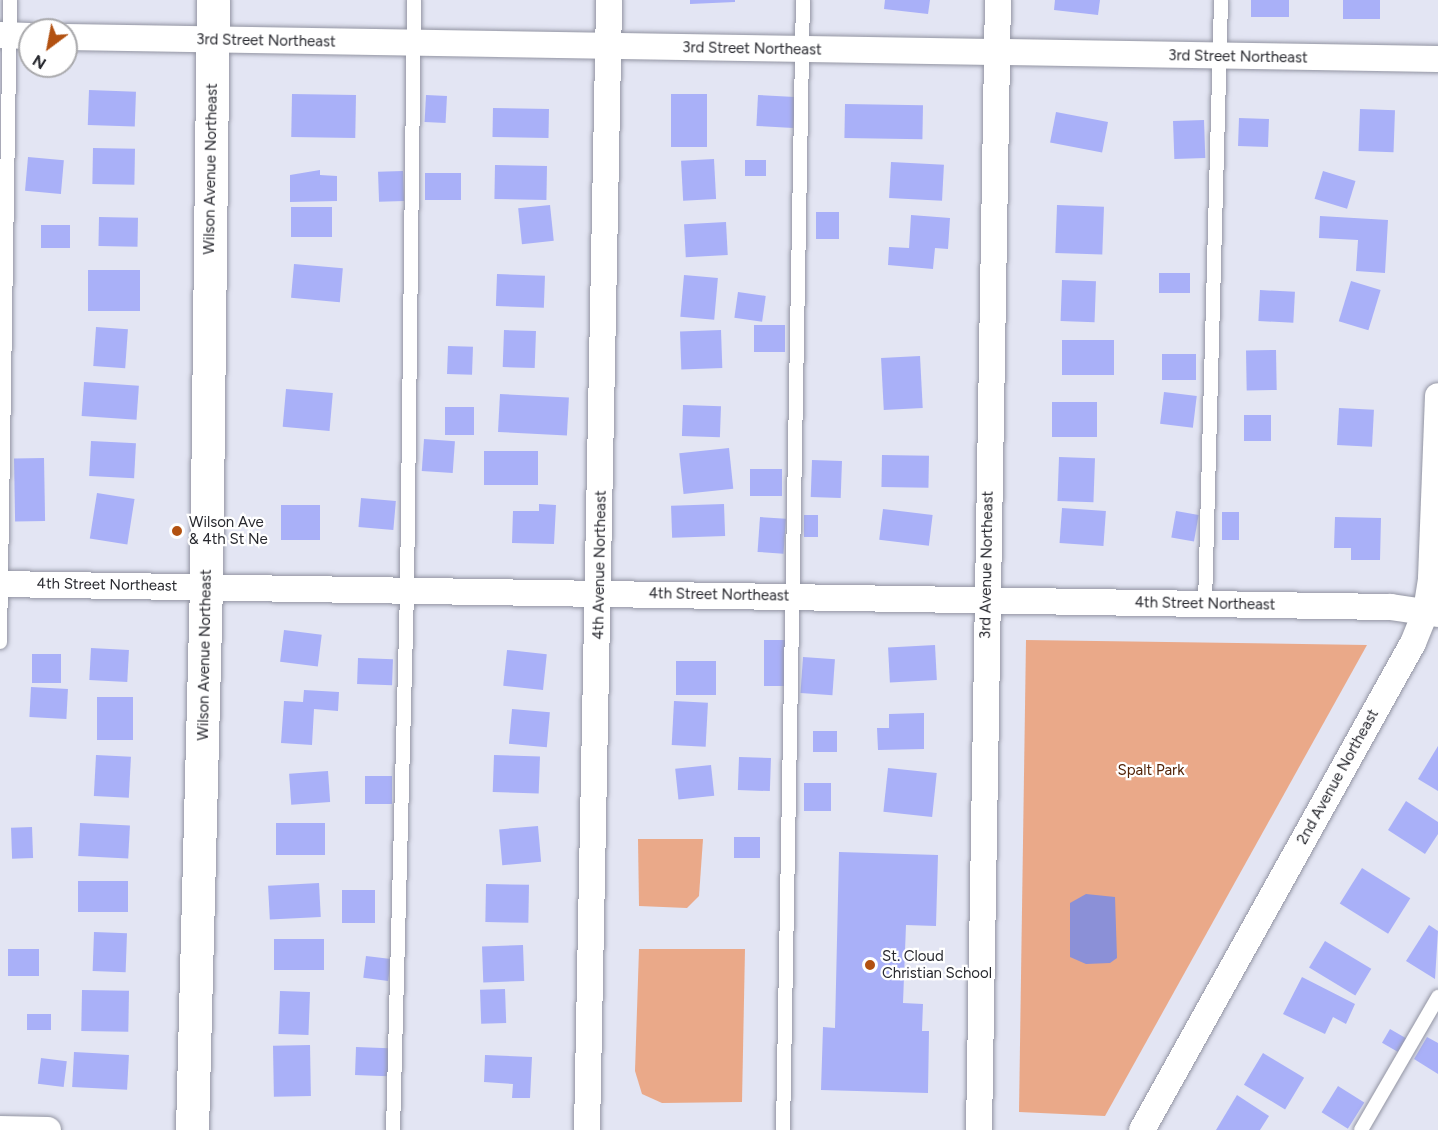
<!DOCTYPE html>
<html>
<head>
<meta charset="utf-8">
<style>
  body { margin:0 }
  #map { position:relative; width:1438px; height:1130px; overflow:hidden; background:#e3e5f3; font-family:Figtree,sans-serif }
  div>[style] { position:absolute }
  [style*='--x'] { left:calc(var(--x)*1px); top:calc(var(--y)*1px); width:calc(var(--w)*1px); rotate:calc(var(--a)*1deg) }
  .green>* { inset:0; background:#eaa989 }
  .water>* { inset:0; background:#8b90d7 }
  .building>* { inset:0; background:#a9b0f8; transform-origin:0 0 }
  .roads { filter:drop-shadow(0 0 2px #9294a2) drop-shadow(0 0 2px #9294a2) }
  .lane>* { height:14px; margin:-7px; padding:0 7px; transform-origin:7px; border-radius:7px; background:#fff }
  .street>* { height:26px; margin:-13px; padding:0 13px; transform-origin:13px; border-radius:13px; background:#fff }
  .secondary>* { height:33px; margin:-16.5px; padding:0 16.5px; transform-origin:16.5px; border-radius:16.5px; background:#fff }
  .dots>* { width:16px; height:16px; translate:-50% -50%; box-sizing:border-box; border:3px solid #fff; border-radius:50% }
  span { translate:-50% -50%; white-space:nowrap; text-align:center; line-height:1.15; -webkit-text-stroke:4.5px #fff; paint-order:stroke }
  .street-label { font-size:15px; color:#28292f }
  .poi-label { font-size:15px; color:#28292f }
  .left { translate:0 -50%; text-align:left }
  .park-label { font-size:15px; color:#522307 }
  .north { position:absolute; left:18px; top:18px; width:60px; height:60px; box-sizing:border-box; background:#fff; border:2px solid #a9a9ac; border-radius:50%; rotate:212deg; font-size:16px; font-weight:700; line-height:24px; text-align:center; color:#28292f }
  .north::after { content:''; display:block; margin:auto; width:21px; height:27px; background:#b25111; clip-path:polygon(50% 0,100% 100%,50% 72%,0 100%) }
</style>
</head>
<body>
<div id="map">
  <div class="green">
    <i style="clip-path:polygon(1026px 640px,1367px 645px,1105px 1116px,1019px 1112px)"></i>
    <i style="clip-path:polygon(638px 839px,703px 839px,699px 896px,687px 908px,639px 906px)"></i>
    <i style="clip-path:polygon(639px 949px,745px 949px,742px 1102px,662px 1103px,642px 1094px,635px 1071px)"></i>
  </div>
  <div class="water">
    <i style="clip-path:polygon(1086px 894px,1115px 897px,1117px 958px,1110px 963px,1086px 964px,1070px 957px,1070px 903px)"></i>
  </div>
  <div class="building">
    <i style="clip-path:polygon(690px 0,735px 0,735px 2px,690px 4px)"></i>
    <i style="clip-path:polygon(885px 0,930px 0,928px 14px,884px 9px)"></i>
    <i style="clip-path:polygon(1055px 0,1100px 0,1098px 15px,1054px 10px)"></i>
    <i style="left:1251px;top:0;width:38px;height:17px"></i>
    <i style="left:1343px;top:0;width:37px;height:19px"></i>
    <i style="left:89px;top:90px;width:47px;height:35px;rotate:2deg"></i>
    <i style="left:292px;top:94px;width:64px;height:43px;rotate:1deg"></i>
    <i style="left:671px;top:94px;width:36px;height:53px"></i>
    <i style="left:426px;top:95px;width:21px;height:27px;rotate:3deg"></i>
    <i style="left:758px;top:95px;width:37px;height:31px;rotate:3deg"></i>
    <i style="left:845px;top:104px;width:78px;height:34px;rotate:1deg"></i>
    <i style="left:493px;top:108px;width:56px;height:29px;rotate:1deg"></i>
    <i style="left:1360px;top:109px;width:35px;height:42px;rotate:2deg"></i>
    <i style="left:1056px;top:112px;width:53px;height:31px;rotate:11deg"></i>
    <i style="left:1239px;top:118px;width:30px;height:28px;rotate:2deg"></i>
    <i style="left:1204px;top:120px;width:38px;height:31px;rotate:88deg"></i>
    <i style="left:93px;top:148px;width:42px;height:36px;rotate:1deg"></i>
    <i style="left:28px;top:157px;width:36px;height:34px;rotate:5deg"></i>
    <i style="left:714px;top:159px;width:40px;height:33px;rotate:87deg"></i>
    <i style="left:745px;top:160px;width:21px;height:16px"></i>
    <i style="left:891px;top:162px;width:53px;height:36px;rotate:3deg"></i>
    <i style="left:495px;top:165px;width:52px;height:34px;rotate:1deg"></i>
    <i style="clip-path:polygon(320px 170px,320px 175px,337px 176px,337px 201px,290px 202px,290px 175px)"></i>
    <i style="left:403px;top:171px;width:30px;height:25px;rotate:88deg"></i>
    <i style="left:1323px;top:171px;width:34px;height:29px;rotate:17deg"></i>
    <i style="left:425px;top:173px;width:36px;height:27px"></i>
    <i style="left:550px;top:205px;width:36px;height:32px;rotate:84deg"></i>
    <i style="left:1057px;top:205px;width:47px;height:48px;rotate:2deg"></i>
    <i style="left:291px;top:207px;width:41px;height:30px"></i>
    <i style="left:816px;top:212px;width:23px;height:27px"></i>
    <i style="clip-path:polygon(911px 215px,950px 218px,948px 249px,935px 248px,933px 269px,888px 265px,889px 247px,909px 248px)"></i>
    <i style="clip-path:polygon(1320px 216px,1388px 220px,1385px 273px,1356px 271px,1358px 240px,1319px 238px)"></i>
    <i style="left:99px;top:217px;width:39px;height:29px;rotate:1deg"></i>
    <i style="left:726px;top:222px;width:33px;height:42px;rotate:87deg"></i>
    <i style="left:41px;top:225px;width:29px;height:23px"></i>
    <i style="left:294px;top:264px;width:49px;height:34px;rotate:5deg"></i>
    <i style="left:88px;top:270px;width:52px;height:41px"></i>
    <i style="left:1190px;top:273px;width:20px;height:31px;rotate:90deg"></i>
    <i style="left:497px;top:274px;width:48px;height:32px;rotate:2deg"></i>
    <i style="left:684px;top:275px;width:34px;height:42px;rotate:5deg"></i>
    <i style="left:1062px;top:280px;width:34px;height:41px;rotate:2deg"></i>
    <i style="left:1351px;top:281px;width:31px;height:42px;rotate:17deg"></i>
    <i style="left:1260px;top:290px;width:35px;height:31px;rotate:3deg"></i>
    <i style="left:738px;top:292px;width:28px;height:26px;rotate:8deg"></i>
    <i style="left:754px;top:325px;width:31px;height:27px"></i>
    <i style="left:96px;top:327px;width:32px;height:39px;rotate:4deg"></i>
    <i style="left:504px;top:330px;width:32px;height:37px;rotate:2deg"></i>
    <i style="left:721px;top:330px;width:38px;height:41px;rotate:88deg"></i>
    <i style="left:1062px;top:340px;width:52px;height:35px"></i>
    <i style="left:448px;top:346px;width:25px;height:28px;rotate:2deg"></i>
    <i style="left:1276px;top:350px;width:40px;height:30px;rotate:89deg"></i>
    <i style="left:1162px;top:354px;width:34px;height:26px"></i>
    <i style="left:920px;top:356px;width:52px;height:39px;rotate:87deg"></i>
    <i style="left:84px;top:382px;width:55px;height:34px;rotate:4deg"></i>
    <i style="left:286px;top:389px;width:47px;height:38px;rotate:5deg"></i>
    <i style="left:1164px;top:392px;width:33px;height:32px;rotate:7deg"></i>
    <i style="left:500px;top:394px;width:69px;height:38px;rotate:3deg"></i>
    <i style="left:1052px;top:402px;width:45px;height:35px"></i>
    <i style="left:683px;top:405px;width:38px;height:31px;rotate:2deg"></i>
    <i style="left:445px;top:407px;width:29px;height:28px"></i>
    <i style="left:1339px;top:408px;width:35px;height:37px;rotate:3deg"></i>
    <i style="left:1244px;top:415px;width:27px;height:26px"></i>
    <i style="left:424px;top:439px;width:31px;height:32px;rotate:4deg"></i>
    <i style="left:91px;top:441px;width:45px;height:35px;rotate:3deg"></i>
    <i style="left:729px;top:448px;width:41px;height:50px;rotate:84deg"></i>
    <i style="left:484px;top:451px;width:54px;height:34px"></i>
    <i style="left:882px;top:455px;width:47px;height:32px;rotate:1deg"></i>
    <i style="left:1059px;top:457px;width:36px;height:44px;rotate:2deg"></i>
    <i style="left:44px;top:458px;width:63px;height:30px;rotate:89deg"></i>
    <i style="left:812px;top:460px;width:30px;height:37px;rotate:2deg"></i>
    <i style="left:750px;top:469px;width:32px;height:27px"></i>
    <i style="left:97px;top:493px;width:38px;height:46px;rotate:9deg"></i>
    <i style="left:361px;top:498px;width:35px;height:29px;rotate:5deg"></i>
    <i style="clip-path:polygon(539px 504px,556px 505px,554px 544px,512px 543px,513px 511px,539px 511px)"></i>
    <i style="left:724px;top:504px;width:32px;height:53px;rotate:88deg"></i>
    <i style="left:281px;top:505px;width:39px;height:35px"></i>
    <i style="left:1062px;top:508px;width:44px;height:35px;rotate:4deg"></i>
    <i style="left:883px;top:509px;width:50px;height:31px;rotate:7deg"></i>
    <i style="left:1176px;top:511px;width:23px;height:27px;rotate:10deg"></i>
    <i style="left:1222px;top:512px;width:17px;height:28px"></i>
    <i style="left:804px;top:515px;width:14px;height:22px"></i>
    <i style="left:760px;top:517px;width:26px;height:35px;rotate:4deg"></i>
    <i style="clip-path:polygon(1335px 517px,1381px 518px,1380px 560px,1351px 560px,1351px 548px,1334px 548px)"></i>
    <i style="left:284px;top:630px;width:38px;height:32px;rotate:7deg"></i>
    <i style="left:764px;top:640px;width:22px;height:46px"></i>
    <i style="left:935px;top:645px;width:35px;height:47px;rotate:87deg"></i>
    <i style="left:91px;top:648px;width:38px;height:32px;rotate:3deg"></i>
    <i style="left:507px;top:650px;width:40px;height:36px;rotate:6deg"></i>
    <i style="left:32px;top:654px;width:29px;height:29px"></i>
    <i style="left:803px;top:657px;width:32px;height:36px;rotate:4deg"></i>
    <i style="left:358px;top:658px;width:35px;height:26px;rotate:2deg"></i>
    <i style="left:676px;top:661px;width:40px;height:34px"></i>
    <i style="left:31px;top:687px;width:37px;height:30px;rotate:3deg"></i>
    <i style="clip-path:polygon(304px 690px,339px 692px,338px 711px,314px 709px,312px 745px,281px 743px,284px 701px,303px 702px)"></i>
    <i style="left:97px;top:697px;width:36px;height:43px"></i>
    <i style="left:674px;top:701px;width:34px;height:44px;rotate:3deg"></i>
    <i style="left:512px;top:709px;width:38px;height:35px;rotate:5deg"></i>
    <i style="clip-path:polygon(924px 713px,924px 749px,878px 750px,877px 728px,889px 728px,889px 714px)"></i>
    <i style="left:813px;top:731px;width:24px;height:21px"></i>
    <i style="clip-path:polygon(1438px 746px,1438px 791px,1418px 779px)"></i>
    <i style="left:96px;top:755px;width:35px;height:41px;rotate:3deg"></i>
    <i style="left:494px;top:755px;width:46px;height:37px;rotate:2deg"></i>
    <i style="left:739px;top:757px;width:32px;height:33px;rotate:2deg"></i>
    <i style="left:711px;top:765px;width:31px;height:36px;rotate:84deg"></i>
    <i style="left:888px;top:768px;width:49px;height:44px;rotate:6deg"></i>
    <i style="left:328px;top:771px;width:31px;height:39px;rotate:86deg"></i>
    <i style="left:365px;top:776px;width:27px;height:28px"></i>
    <i style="left:804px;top:783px;width:27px;height:28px"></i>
    <i style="clip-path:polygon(1406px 801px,1438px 822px,1438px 834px,1425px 854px,1388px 830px)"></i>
    <i style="left:80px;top:823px;width:50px;height:33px;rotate:3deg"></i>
    <i style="left:276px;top:823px;width:49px;height:32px"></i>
    <i style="left:538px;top:826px;width:36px;height:39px;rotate:85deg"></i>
    <i style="left:32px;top:827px;width:31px;height:21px;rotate:88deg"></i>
    <i style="left:734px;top:837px;width:26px;height:21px"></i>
    <i style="clip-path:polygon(839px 852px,938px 855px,936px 926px,906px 925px,903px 1003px,923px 1004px,922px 1031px,929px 1031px,928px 1093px,821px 1090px,823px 1027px,835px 1028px)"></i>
    <i style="left:1362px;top:868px;width:57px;height:42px;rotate:32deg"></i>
    <i style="left:78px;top:881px;width:50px;height:31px"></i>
    <i style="left:319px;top:883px;width:34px;height:51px;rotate:87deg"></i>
    <i style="left:486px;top:884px;width:43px;height:38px;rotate:1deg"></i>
    <i style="left:342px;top:890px;width:33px;height:33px"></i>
    <i style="clip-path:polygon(1429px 925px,1438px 931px,1435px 979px,1406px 961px)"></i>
    <i style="left:94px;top:932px;width:33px;height:39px;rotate:2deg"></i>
    <i style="left:274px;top:939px;width:50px;height:31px"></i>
    <i style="left:1325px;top:941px;width:54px;height:31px;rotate:31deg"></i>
    <i style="left:523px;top:945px;width:36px;height:41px;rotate:88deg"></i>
    <i style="left:39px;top:949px;width:27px;height:31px;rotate:90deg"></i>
    <i style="left:366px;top:956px;width:25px;height:22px;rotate:7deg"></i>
    <i style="clip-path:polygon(1302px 977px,1355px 1004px,1346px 1024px,1333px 1017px,1325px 1034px,1283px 1014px)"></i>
    <i style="left:505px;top:989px;width:34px;height:25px;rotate:88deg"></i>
    <i style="left:82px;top:990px;width:47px;height:41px;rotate:1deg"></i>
    <i style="left:280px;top:991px;width:30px;height:43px;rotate:2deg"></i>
    <i style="left:27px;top:1014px;width:24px;height:16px"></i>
    <i style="left:1390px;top:1029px;width:20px;height:16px;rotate:30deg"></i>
    <i style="clip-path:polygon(1427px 1037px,1438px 1043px,1438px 1074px,1414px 1059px)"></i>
    <i style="left:310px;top:1045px;width:51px;height:37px;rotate:89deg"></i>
    <i style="left:356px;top:1047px;width:33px;height:28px;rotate:2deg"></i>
    <i style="left:74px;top:1052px;width:55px;height:35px;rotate:3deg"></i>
    <i style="left:1263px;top:1053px;width:48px;height:37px;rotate:31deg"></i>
    <i style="clip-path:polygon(485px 1055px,532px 1057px,530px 1098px,512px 1098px,513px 1084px,484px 1082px)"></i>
    <i style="left:41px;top:1058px;width:26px;height:26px;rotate:7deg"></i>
    <i style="left:1338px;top:1086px;width:31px;height:31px;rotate:32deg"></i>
    <i style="clip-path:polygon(1237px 1095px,1269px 1116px,1260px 1130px,1216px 1130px)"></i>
  </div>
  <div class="roads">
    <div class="lane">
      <i style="--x:1205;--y:604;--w:604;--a:-88.48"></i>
      <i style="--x:0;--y:642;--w:642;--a:-89.11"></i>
      <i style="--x:393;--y:1130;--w:539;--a:-88.51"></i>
      <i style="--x:407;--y:591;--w:591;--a:-89.32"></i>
      <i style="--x:783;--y:1130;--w:1130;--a:-88.99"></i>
      <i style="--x:1361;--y:1130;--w:154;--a:-59.9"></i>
    </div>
    <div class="street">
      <i style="--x:0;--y:35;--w:30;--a:2"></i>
      <i style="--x:66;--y:37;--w:1372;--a:0.92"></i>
      <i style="--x:0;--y:584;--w:1391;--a:0.95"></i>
      <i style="--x:1391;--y:607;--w:48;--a:8.5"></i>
      <i style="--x:0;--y:1129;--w:48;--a:1.2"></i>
      <i style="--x:587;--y:1130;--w:1130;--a:-88.88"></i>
      <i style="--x:979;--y:1130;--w:1130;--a:-89.04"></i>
      <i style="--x:1142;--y:1130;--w:557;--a:-60.91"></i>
      <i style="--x:1413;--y:643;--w:35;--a:-68"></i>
      <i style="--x:1426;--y:611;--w:33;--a:-81"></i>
      <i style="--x:1431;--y:578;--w:182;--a:-87.8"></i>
    </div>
    <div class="secondary">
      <i style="--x:192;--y:1130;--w:544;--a:-88.53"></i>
      <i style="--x:206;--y:586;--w:586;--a:-89.32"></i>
    </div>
  </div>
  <div class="dots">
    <i style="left:177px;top:531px;background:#b25111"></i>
    <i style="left:870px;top:965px;background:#b25111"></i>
  </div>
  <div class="street-label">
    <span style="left:266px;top:41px;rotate:1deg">3rd Street Northeast</span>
    <span style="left:752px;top:49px;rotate:1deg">3rd Street Northeast</span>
    <span style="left:1238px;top:57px;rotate:1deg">3rd Street Northeast</span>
    <span style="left:211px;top:169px;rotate:-89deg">Wilson Avenue Northeast</span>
    <span style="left:600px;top:565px;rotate:-89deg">4th Avenue Northeast</span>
    <span style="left:987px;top:565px;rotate:-89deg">3rd Avenue Northeast</span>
    <span style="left:107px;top:585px;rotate:1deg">4th Street Northeast</span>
    <span style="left:719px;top:595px;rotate:1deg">4th Street Northeast</span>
    <span style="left:1205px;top:604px;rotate:1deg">4th Street Northeast</span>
    <span style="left:205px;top:655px;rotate:-89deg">Wilson Avenue Northeast</span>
    <span style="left:1338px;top:777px;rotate:-61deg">2nd Avenue Northeast</span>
  </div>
  <div class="poi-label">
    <span class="left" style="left:189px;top:531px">Wilson Ave<br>&amp; 4th St Ne</span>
    <span class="left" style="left:882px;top:965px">St. Cloud<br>Christian School</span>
  </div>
  <div class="park-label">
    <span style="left:1151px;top:771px">Spalt Park</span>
  </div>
  <div class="north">N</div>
</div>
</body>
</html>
